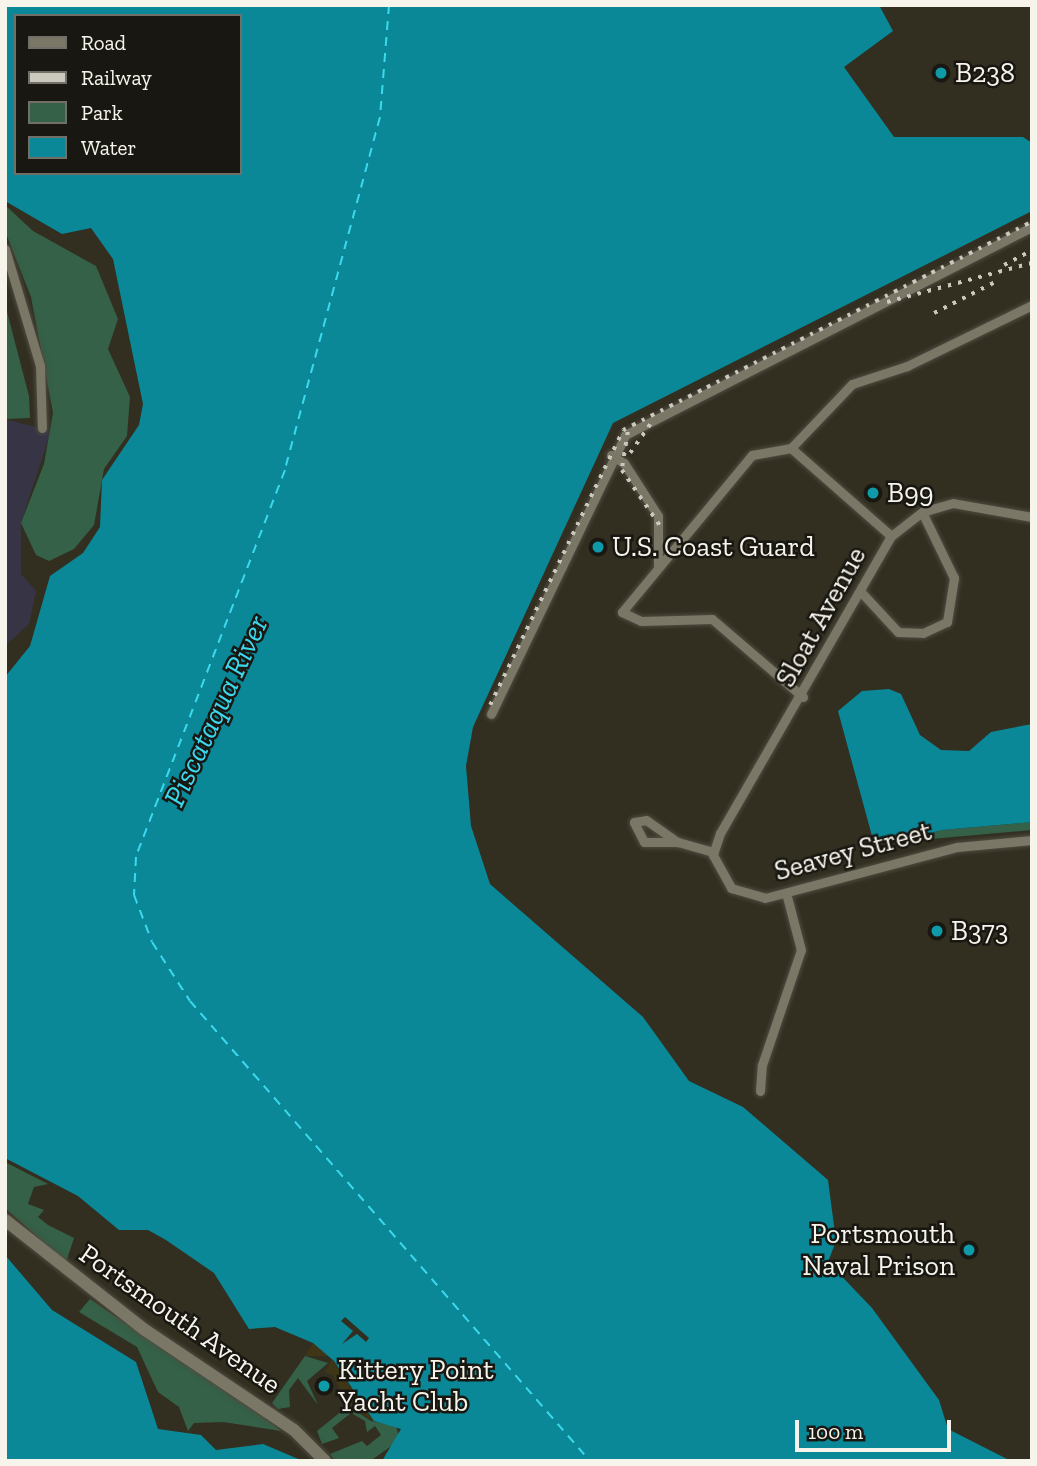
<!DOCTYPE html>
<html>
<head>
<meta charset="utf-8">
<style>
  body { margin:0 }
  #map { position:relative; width:1037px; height:1466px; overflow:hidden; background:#322f21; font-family:"Zilla Slab",serif }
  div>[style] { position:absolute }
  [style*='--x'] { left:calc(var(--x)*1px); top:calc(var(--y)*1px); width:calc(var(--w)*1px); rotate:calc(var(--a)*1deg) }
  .industrial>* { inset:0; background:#373445 }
  .green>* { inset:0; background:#346148 }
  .sand>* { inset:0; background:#3e3616 }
  .water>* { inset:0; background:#0a8898 }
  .pier>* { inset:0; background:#322f21 }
  .ferry>* { height:2px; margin-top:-1px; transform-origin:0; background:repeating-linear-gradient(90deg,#3bd8ee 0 9px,transparent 0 16px) }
  .roads { filter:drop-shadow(0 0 2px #4f4c40) drop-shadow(0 0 2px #4f4c40) }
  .minor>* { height:9px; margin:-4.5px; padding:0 4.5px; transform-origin:4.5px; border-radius:4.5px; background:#7b7767 }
  .secondary>* { height:12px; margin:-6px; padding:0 6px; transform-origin:6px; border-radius:6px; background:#7b7767 }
  .rail>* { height:3.5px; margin-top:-1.75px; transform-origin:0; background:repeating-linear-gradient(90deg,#cbc8be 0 3.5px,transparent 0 10.5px) }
  .dots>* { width:19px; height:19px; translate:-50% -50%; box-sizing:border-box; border:4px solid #191711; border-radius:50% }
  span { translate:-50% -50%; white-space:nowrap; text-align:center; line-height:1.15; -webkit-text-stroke:5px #191711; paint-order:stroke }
  .poi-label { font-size:28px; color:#f7f4ec }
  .left { translate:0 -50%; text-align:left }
  .right { translate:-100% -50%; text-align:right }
  .street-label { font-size:28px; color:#f7f4ec }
  .water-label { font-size:30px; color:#3bd8ee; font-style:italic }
  .frame { position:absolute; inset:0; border:7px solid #f7f4ec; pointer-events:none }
  .legend { position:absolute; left:14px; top:14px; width:228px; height:161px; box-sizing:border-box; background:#191711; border:2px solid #726f69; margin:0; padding:9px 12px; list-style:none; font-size:21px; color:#f7f4ec }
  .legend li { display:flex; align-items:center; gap:14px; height:35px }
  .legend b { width:35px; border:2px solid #726f69 }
  .scale { position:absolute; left:795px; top:1420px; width:156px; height:32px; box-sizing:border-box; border:4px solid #f7f4ec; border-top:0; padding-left:9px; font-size:21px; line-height:24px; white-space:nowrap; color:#f7f4ec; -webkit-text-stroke:5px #191711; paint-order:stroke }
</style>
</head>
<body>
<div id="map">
  <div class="industrial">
    <i style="clip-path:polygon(5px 419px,51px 431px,21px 523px,21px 574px,36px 591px,29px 624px,5px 646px)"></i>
  </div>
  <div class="green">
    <i style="clip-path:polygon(5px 205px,33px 231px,96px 266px,118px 319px,108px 349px,130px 397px,127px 436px,104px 469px,94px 525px,74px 549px,49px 561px,36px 555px,21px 523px,44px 464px,53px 413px,31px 297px,5px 231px)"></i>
    <i style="clip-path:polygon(5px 304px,29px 396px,30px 418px,5px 419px)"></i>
    <i style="clip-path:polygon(1032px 822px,1032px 830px,897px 842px,942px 830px)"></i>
    <i style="clip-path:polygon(5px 1162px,48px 1184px,34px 1187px,28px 1204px,44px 1210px,38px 1217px,48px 1225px,74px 1238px,66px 1262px,5px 1208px)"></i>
    <i style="clip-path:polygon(90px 1299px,273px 1424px,281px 1431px,223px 1422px,194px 1423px,188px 1431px,179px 1407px,158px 1392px,137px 1347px,79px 1312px)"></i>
    <i style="clip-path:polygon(305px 1356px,328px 1363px,307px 1381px,318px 1405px,298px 1378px,289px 1390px,290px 1407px,278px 1409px,272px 1403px)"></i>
    <i style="clip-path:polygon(348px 1406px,371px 1421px,396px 1426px,400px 1440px,370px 1461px,335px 1461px,330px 1454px,362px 1441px,367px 1446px,381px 1435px,375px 1426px,367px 1432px,365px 1421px,351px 1413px,332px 1428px,339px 1438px,322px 1444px,317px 1431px)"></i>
  </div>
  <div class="sand">
    <i style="clip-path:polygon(313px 1343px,329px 1356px,305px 1356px)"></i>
    <i style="clip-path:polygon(332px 1359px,365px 1409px,374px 1421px,348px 1406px,333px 1375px,325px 1372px)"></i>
  </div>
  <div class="water">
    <i style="clip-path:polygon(evenodd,5px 5px,879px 5px,893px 31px,844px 67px,894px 137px,1023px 137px,1032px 143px,1032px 211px,613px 423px,473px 727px,466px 766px,471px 826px,490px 884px,643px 1017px,689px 1081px,743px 1107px,828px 1180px,836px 1241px,828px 1262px,872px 1308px,939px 1400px,948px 1429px,1011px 1461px,382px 1461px,401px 1429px,374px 1421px,334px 1361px,313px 1343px,275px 1327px,249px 1329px,214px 1273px,166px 1240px,148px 1230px,119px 1230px,78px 1196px,5px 1158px,5px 677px,30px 646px,50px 576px,83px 553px,100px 527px,102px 480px,139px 425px,143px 404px,113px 259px,91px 228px,62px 234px,5px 201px,5px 5px,16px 16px,240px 16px,240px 173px,16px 173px,16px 16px)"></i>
    <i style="clip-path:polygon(889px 689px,901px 694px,920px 735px,941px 750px,969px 751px,991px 732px,1032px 724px,1032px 822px,942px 830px,897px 842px,872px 836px,838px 711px,862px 691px)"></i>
    <i style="clip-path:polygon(5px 1255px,52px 1310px,136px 1362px,158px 1429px,201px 1435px,216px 1450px,263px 1444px,303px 1461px,5px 1461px)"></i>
  </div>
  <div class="pier">
    <i style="clip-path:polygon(345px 1317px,369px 1338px,366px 1342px,357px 1334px,342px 1344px,353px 1331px,341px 1321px)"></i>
  </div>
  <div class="ferry">
    <i style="--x:389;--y:5;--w:112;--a:94.6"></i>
    <i style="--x:380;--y:117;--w:366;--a:105.1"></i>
    <i style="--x:285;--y:470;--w:415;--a:111.1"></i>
    <i style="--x:136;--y:857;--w:38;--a:93"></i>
    <i style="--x:134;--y:895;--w:50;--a:69"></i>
    <i style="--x:152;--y:942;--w:70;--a:57.2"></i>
    <i style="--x:190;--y:1001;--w:610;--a:48.99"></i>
  </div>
  <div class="roads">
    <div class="minor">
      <i style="--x:5;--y:249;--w:122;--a:73.3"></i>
      <i style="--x:40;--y:366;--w:62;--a:88.2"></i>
      <i style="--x:791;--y:448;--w:133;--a:41.3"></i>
      <i style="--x:611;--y:455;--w:15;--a:32"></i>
      <i style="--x:624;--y:463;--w:63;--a:57.3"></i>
      <i style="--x:658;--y:516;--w:49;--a:90"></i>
      <i style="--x:1032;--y:517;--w:80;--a:-170"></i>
      <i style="--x:953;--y:503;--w:32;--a:164"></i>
      <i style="--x:922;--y:512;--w:39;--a:142"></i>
      <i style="--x:891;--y:536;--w:343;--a:119.9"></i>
      <i style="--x:720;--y:833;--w:23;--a:108"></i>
      <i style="--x:713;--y:855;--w:38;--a:61"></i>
      <i style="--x:731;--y:888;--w:35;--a:16"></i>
      <i style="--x:765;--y:898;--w:199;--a:-14.9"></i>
      <i style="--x:957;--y:847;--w:75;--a:-5.3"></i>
      <i style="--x:861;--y:592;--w:54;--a:47.2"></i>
      <i style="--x:898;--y:632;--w:25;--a:2"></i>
      <i style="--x:923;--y:633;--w:26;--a:-25"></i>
      <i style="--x:947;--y:622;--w:45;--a:-81"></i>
      <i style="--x:954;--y:578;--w:73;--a:-115.9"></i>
      <i style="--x:803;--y:697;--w:120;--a:-139.4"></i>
      <i style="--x:712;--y:619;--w:71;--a:178.4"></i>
      <i style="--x:641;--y:621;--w:21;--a:-155"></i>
      <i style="--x:622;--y:612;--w:204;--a:-50.4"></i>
      <i style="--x:752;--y:455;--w:40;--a:-10"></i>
      <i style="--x:791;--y:448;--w:88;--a:-46.4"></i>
      <i style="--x:852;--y:384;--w:58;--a:-18.1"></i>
      <i style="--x:907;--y:366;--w:139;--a:-26"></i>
      <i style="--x:491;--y:714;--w:310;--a:-64.3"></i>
      <i style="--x:625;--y:435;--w:457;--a:-27.1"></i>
      <i style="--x:678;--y:842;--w:34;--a:180"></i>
      <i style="--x:644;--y:842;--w:22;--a:-117"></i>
      <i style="--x:634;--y:822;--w:12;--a:-9"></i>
      <i style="--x:646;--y:820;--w:39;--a:35"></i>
      <i style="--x:678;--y:842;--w:37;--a:16"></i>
      <i style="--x:760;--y:1091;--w:26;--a:-86"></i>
      <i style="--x:762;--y:1065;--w:121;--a:-71.3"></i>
      <i style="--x:801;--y:950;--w:59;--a:-104.7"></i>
    </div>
    <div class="secondary">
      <i style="--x:5;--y:1220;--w:178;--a:38.2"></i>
      <i style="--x:145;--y:1330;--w:179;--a:33.9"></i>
      <i style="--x:294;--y:1430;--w:44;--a:45"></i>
    </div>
  </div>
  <div class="rail">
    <i style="--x:1004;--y:265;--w:32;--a:-28"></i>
    <i style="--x:887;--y:302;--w:150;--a:-15.1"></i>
    <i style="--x:934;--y:313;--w:71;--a:-26.9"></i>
    <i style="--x:628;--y:432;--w:38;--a:99"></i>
    <i style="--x:622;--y:470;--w:69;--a:55.6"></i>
    <i style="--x:630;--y:453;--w:35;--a:-55"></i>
    <i style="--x:490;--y:705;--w:305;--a:-64.2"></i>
    <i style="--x:623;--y:430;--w:459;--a:-27"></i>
  </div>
  <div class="dots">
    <i style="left:941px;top:73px;background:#0f9aa8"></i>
    <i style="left:873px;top:493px;background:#0f9aa8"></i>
    <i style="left:598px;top:547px;background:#0f9aa8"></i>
    <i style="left:937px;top:931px;background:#0f9aa8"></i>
    <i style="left:969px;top:1250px;background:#0f9aa8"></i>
    <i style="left:324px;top:1386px;background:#0f9aa8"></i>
  </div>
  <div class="poi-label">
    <span class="left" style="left:955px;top:73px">B238</span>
    <span class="left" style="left:887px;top:493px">B99</span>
    <span class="left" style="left:612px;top:547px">U.S. Coast Guard</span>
    <span class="left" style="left:951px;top:931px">B373</span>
    <span class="right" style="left:955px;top:1250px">Portsmouth<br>Naval Prison</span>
    <span class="left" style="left:338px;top:1386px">Kittery Point<br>Yacht Club</span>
  </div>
  <div class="street-label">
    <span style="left:821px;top:617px;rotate:-61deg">Sloat Avenue</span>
    <span style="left:853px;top:851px;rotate:-15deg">Seavey Street</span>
    <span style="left:180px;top:1319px;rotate:35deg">Portsmouth Avenue</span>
  </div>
  <div class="water-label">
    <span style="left:216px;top:711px;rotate:-65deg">Piscataqua River</span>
  </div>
  <div class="frame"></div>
  <ul class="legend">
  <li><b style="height:9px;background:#7b7767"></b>Road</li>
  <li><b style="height:9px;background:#cbc8be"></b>Railway</li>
  <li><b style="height:19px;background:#346148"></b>Park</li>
  <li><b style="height:19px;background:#0a8898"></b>Water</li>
  </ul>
  <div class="scale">100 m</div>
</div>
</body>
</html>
